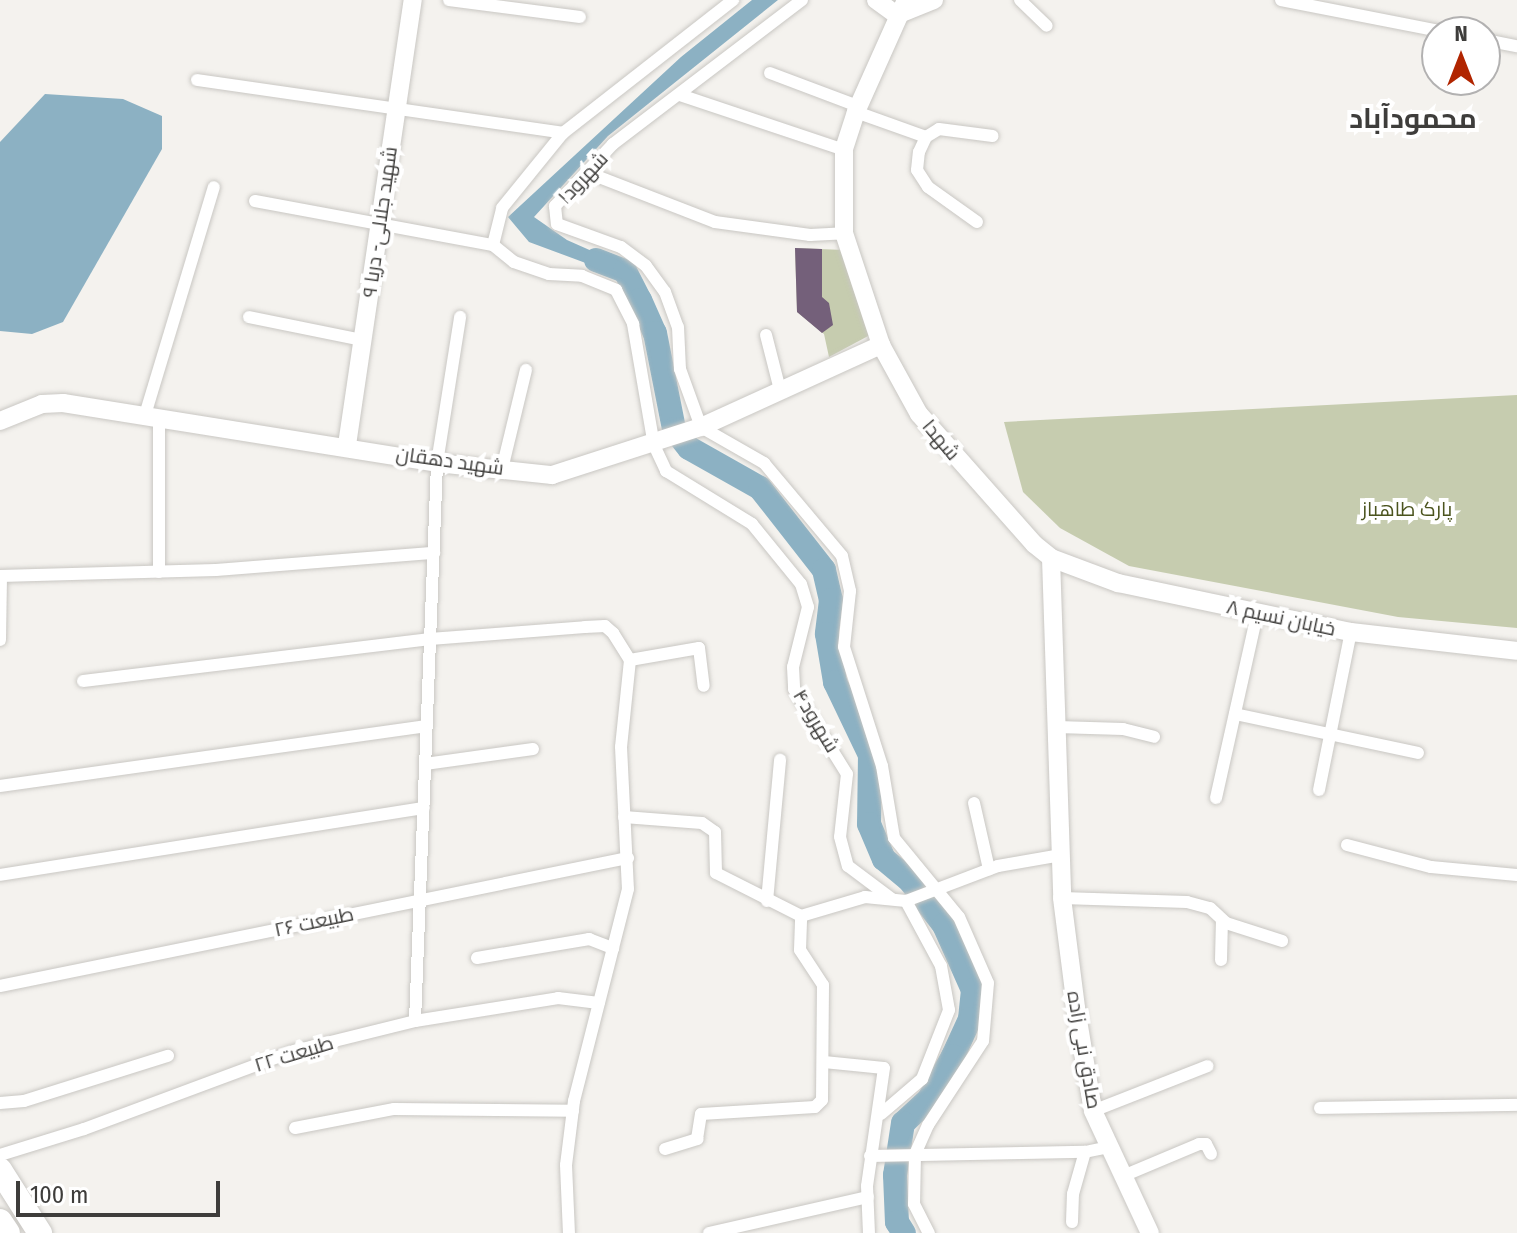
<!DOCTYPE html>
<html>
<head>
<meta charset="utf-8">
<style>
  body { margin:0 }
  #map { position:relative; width:1517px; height:1233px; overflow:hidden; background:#f4f2ee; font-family:"Fira Sans Condensed",Cairo,sans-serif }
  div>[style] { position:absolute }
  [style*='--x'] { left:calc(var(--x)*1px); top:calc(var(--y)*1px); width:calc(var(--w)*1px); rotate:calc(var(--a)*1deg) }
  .green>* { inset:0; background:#c6ccaf }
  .water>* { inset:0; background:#8cb1c3 }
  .river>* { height:24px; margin:-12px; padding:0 12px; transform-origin:12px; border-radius:12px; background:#8cb1c3 }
  .building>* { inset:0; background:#74607a }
  .roads { filter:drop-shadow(0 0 2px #c9c7c3) drop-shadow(0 0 2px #c9c7c3) }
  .street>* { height:12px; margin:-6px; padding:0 6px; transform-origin:6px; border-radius:6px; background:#fff }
  .secondary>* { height:18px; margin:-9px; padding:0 9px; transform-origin:9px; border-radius:9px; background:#fff }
  .highway>* { height:24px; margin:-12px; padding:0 12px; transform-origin:12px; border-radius:12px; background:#fff }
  span { translate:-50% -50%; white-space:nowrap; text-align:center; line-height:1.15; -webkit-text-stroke:8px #fff; paint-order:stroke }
  .street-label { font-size:20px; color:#3e3d3b }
  .park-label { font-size:20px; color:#4b541e }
  .district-label { font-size:28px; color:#3e3d3b; font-weight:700 }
  .north { position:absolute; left:1421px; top:16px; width:80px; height:80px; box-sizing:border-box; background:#fff; border:2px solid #b2b1b1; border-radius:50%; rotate:0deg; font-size:22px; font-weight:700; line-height:32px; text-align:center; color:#3e3d3b }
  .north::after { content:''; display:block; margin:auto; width:28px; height:36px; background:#b12500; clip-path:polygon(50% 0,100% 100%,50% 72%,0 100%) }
  .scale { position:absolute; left:16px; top:1181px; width:204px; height:36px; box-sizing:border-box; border:4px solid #3e3d3b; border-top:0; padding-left:10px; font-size:24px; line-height:28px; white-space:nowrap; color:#3e3d3b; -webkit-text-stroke:6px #fff; paint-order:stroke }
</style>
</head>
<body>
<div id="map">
  <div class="green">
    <i style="clip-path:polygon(795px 248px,844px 250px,870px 335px,829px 357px,824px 334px,797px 312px)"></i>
    <i style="clip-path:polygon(1517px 395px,1517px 628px,1398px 617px,1129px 566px,1060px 528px,1023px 492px,1004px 422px)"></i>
  </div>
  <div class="water">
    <i style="clip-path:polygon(752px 0,778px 0,608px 136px,534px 217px,567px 240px,630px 268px,618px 275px,529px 242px,508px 217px,681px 57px)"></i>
    <i style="clip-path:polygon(45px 94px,123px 99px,162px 116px,162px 149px,63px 322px,32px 334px,0 331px,0 142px)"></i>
  </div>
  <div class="river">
    <i style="--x:596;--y:260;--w:31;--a:21"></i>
    <i style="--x:625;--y:271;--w:33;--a:63"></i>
    <i style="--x:640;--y:300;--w:36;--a:66"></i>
    <i style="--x:655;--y:333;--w:98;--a:78.8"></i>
    <i style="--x:674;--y:429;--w:24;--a:52"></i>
    <i style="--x:689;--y:448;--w:81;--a:29.4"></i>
    <i style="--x:760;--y:488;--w:104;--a:52"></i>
    <i style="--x:824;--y:570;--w:31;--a:77"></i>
    <i style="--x:831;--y:600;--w:34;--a:97"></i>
    <i style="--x:827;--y:634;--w:49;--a:80.5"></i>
    <i style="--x:835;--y:682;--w:81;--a:64.4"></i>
    <i style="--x:870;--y:755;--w:69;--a:90.8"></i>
    <i style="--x:869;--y:824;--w:38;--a:67"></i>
    <i style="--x:884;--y:859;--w:34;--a:40"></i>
    <i style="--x:910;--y:881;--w:56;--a:52.3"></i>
    <i style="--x:944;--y:925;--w:71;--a:66"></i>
    <i style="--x:973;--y:990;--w:29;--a:96"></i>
    <i style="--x:970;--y:1019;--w:41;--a:114.7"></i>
    <i style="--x:953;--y:1056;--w:49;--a:119.2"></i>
    <i style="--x:929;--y:1099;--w:35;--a:137"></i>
    <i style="--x:903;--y:1123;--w:53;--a:98.7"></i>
    <i style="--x:895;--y:1175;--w:47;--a:87.6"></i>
    <i style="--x:897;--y:1222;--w:13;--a:58"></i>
  </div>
  <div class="building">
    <i style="clip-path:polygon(795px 248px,822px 249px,822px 297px,829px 303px,833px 325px,822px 333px,797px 312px)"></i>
  </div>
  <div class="roads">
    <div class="street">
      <i style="--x:449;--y:0;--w:132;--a:7.4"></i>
      <i style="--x:802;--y:0;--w:238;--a:142.7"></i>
      <i style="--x:613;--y:144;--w:85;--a:133.1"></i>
      <i style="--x:555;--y:206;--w:18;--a:84"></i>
      <i style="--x:557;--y:224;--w:68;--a:19.8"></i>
      <i style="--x:621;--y:247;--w:31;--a:37"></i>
      <i style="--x:646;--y:266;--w:32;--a:54"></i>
      <i style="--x:665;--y:292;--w:37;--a:70"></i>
      <i style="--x:678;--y:327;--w:42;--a:87.3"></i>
      <i style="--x:680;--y:369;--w:62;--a:70.1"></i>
      <i style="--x:701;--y:427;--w:73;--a:29.7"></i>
      <i style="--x:764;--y:463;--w:121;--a:50"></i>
      <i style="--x:842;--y:556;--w:36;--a:77"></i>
      <i style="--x:850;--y:591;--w:56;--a:96.1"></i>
      <i style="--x:844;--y:647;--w:125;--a:72.3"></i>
      <i style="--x:882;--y:766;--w:73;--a:80.5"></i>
      <i style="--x:894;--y:838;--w:102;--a:50.6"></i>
      <i style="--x:959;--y:917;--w:72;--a:66.3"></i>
      <i style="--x:988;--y:983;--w:58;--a:94.9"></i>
      <i style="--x:983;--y:1041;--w:100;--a:123.2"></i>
      <i style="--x:928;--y:1125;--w:32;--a:114"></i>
      <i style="--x:915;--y:1154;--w:50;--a:91.1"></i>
      <i style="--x:914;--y:1204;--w:33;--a:63"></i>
      <i style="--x:1020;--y:0;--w:37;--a:44"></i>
      <i style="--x:1281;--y:0;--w:166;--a:11.1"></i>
      <i style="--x:1485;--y:40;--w:33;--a:11"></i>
      <i style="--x:770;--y:73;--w:94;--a:20.6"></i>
      <i style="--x:197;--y:80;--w:370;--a:8.2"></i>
      <i style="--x:680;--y:95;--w:173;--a:18.5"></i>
      <i style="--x:856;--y:112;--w:74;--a:19.7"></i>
      <i style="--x:586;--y:172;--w:138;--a:21.2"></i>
      <i style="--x:715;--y:222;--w:96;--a:7.8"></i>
      <i style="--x:810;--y:235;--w:34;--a:-3"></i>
      <i style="--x:255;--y:201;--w:242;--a:10.5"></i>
      <i style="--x:493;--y:245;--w:27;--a:39"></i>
      <i style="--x:514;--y:262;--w:37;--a:19"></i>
      <i style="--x:549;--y:274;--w:33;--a:3"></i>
      <i style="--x:582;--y:276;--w:37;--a:22"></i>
      <i style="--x:616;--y:290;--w:38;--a:63"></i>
      <i style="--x:633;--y:324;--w:123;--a:80.2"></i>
      <i style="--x:654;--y:445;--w:29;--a:65"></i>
      <i style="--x:666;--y:471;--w:101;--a:31.6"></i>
      <i style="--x:752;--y:524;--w:77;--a:50.8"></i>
      <i style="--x:801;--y:584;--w:24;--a:73"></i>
      <i style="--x:808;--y:607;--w:62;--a:104"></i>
      <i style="--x:793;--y:667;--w:22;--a:87"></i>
      <i style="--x:794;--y:689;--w:100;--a:58.1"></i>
      <i style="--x:847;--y:774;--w:63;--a:96.3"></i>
      <i style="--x:840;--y:837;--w:30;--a:75"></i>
      <i style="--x:848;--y:866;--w:55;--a:36.9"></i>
      <i style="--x:977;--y:222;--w:60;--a:-144.5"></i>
      <i style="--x:928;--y:187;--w:20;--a:-123"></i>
      <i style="--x:917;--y:170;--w:18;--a:-84"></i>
      <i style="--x:919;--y:152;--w:17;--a:-65"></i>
      <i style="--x:926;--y:137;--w:15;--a:-32"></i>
      <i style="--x:939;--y:129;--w:54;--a:7.4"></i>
      <i style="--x:493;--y:245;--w:38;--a:-76"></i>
      <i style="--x:502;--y:208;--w:97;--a:-50.9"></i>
      <i style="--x:563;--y:133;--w:216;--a:-38"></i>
      <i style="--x:249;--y:317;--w:115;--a:11.5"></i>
      <i style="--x:766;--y:335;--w:57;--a:75.7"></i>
      <i style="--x:145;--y:415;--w:238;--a:-73.2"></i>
      <i style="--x:502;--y:469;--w:102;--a:-76.4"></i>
      <i style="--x:159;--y:572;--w:154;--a:-90"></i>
      <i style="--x:0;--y:576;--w:216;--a:-1.6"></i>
      <i style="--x:216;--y:570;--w:219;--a:-4.5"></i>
      <i style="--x:0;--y:640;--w:64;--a:-89.1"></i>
      <i style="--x:630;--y:660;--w:70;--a:-9.9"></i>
      <i style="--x:699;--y:648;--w:38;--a:83"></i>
      <i style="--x:83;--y:681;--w:350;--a:-6.9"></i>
      <i style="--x:430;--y:639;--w:155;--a:-4.4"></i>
      <i style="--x:585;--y:627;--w:20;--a:-3"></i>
      <i style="--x:605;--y:626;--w:11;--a:41"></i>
      <i style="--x:613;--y:633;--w:32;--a:58"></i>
      <i style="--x:630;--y:660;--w:87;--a:95.9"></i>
      <i style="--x:621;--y:747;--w:142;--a:87.2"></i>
      <i style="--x:628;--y:889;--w:219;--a:104.3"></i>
      <i style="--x:574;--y:1101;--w:64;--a:97.1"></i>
      <i style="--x:566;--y:1165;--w:68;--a:87.5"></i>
      <i style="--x:1235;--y:714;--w:187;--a:12"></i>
      <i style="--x:1057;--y:727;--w:66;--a:1.7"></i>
      <i style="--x:1123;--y:729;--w:32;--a:14"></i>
      <i style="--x:425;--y:764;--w:109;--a:-7.9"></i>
      <i style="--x:0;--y:786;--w:431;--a:-8"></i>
      <i style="--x:1319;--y:790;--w:161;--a:-78.6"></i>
      <i style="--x:1216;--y:798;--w:189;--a:-77.4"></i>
      <i style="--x:974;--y:803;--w:68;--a:77.2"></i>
      <i style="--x:624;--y:817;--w:78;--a:4.4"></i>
      <i style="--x:702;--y:823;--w:16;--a:35"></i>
      <i style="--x:715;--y:832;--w:41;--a:88.6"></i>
      <i style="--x:716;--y:873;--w:95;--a:26.8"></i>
      <i style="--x:801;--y:916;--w:67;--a:-16.5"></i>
      <i style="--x:865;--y:897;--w:41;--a:5.6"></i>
      <i style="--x:906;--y:901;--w:98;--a:-20.8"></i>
      <i style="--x:998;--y:866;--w:64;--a:-9.9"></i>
      <i style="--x:1347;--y:845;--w:87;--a:14.7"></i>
      <i style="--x:1431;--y:867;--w:86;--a:5.3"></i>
      <i style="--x:0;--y:875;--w:429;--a:-9"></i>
      <i style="--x:1062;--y:898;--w:125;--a:1.8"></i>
      <i style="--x:1187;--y:902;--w:24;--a:15"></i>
      <i style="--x:1210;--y:908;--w:22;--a:43"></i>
      <i style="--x:1226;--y:923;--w:59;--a:17.8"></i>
      <i style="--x:767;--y:901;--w:142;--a:-84.7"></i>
      <i style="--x:477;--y:958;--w:114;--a:-9.6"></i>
      <i style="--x:589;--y:939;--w:26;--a:21"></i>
      <i style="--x:1221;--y:960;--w:40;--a:-88.6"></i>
      <i style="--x:0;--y:986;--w:641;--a:-11.52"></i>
      <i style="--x:415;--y:1021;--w:558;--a:-87.74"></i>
      <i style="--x:437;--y:463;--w:148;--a:-81"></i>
      <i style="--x:824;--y:1062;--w:60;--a:5.7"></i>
      <i style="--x:884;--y:1068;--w:119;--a:98.2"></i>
      <i style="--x:867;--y:1186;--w:47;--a:87.6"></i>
      <i style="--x:0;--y:1103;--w:24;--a:-5"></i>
      <i style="--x:24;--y:1101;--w:151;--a:-17.4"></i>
      <i style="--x:1320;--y:1108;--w:197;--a:-0.9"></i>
      <i style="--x:1093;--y:1111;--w:123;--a:-21.4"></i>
      <i style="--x:881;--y:1114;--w:54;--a:-40.5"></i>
      <i style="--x:922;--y:1079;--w:74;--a:-68.6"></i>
      <i style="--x:949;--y:1010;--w:45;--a:-100.3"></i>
      <i style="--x:941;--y:966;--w:74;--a:-118.3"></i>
      <i style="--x:295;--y:1128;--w:101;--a:-10.9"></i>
      <i style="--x:394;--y:1109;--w:179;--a:0.6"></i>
      <i style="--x:665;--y:1149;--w:34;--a:-17"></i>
      <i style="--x:697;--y:1139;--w:25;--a:-81"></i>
      <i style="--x:701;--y:1114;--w:114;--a:-3.5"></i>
      <i style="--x:815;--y:1107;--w:10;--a:-45"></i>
      <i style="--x:822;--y:1100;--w:115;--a:-89.5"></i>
      <i style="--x:823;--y:985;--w:42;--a:-123.3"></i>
      <i style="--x:800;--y:950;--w:34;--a:-88"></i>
      <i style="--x:0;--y:1155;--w:88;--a:-17.2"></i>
      <i style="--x:84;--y:1129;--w:224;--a:-20.4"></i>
      <i style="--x:294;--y:1051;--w:125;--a:-13.9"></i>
      <i style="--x:415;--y:1021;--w:145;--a:-9.1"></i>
      <i style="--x:558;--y:998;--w:41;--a:7"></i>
      <i style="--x:870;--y:1156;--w:215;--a:-1.1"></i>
      <i style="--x:1085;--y:1152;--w:24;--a:-12"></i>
      <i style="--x:1123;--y:1176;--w:82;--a:-22.8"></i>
      <i style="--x:1199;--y:1144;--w:7;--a:0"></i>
      <i style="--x:1206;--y:1144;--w:11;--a:63"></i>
      <i style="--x:1072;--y:1222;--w:28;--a:-88"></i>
      <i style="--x:1073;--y:1194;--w:44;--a:-74.1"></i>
      <i style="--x:709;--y:1233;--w:163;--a:-12.8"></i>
    </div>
    <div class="secondary">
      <i style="--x:876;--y:0;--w:26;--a:36"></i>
      <i style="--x:897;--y:15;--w:40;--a:-22"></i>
      <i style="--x:906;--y:0;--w:123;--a:114.1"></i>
      <i style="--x:856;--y:112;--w:40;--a:108"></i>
      <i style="--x:844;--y:150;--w:83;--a:90"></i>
      <i style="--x:844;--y:233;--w:118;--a:71.7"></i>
      <i style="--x:881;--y:345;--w:79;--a:61.2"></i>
      <i style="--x:919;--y:414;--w:174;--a:48.5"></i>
      <i style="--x:1034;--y:544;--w:22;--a:39"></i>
      <i style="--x:1051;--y:558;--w:72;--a:20.5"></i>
      <i style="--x:1118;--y:583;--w:238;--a:11.9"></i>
      <i style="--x:1351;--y:632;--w:167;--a:6.5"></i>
      <i style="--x:0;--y:421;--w:45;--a:-22"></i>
      <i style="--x:42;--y:404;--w:21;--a:-3"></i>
      <i style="--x:63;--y:403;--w:379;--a:9.1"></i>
      <i style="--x:437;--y:463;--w:116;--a:6"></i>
      <i style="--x:552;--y:475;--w:157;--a:-17.9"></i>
      <i style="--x:701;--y:427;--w:198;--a:-24.5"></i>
      <i style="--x:347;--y:445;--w:450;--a:-81.6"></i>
      <i style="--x:1051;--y:558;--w:340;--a:88.1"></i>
      <i style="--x:1062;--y:898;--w:111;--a:82.7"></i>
      <i style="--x:1076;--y:1008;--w:104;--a:80.6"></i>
      <i style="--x:1093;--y:1111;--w:135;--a:65"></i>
    </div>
    <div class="highway">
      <i style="--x:0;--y:1170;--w:75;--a:57.6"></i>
      <i style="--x:0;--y:1221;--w:14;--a:56"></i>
    </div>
  </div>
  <div class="street-label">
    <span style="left:583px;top:178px;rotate:-47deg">شهرود۱</span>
    <span style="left:380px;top:222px;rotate:-82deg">شهید جلالی- دریا ۹</span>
    <span style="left:941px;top:440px;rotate:50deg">شهدا</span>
    <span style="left:450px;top:461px;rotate:8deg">شهید دهقان</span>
    <span style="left:1281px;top:618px;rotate:12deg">خیابان نسیم ۸</span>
    <span style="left:816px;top:721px;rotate:59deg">شهرود۴</span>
    <span style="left:314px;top:922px;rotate:-12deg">طبیعت ۲۶</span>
    <span style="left:1084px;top:1050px;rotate:80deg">صادق نبی زاده</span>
    <span style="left:294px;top:1054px;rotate:-17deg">طبیعت ۲۲</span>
  </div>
  <div class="park-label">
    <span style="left:1407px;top:509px">پارک طاهباز</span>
  </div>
  <div class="district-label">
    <span style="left:1413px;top:119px">محمودآباد</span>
  </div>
  <div class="north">N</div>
  <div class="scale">100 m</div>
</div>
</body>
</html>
